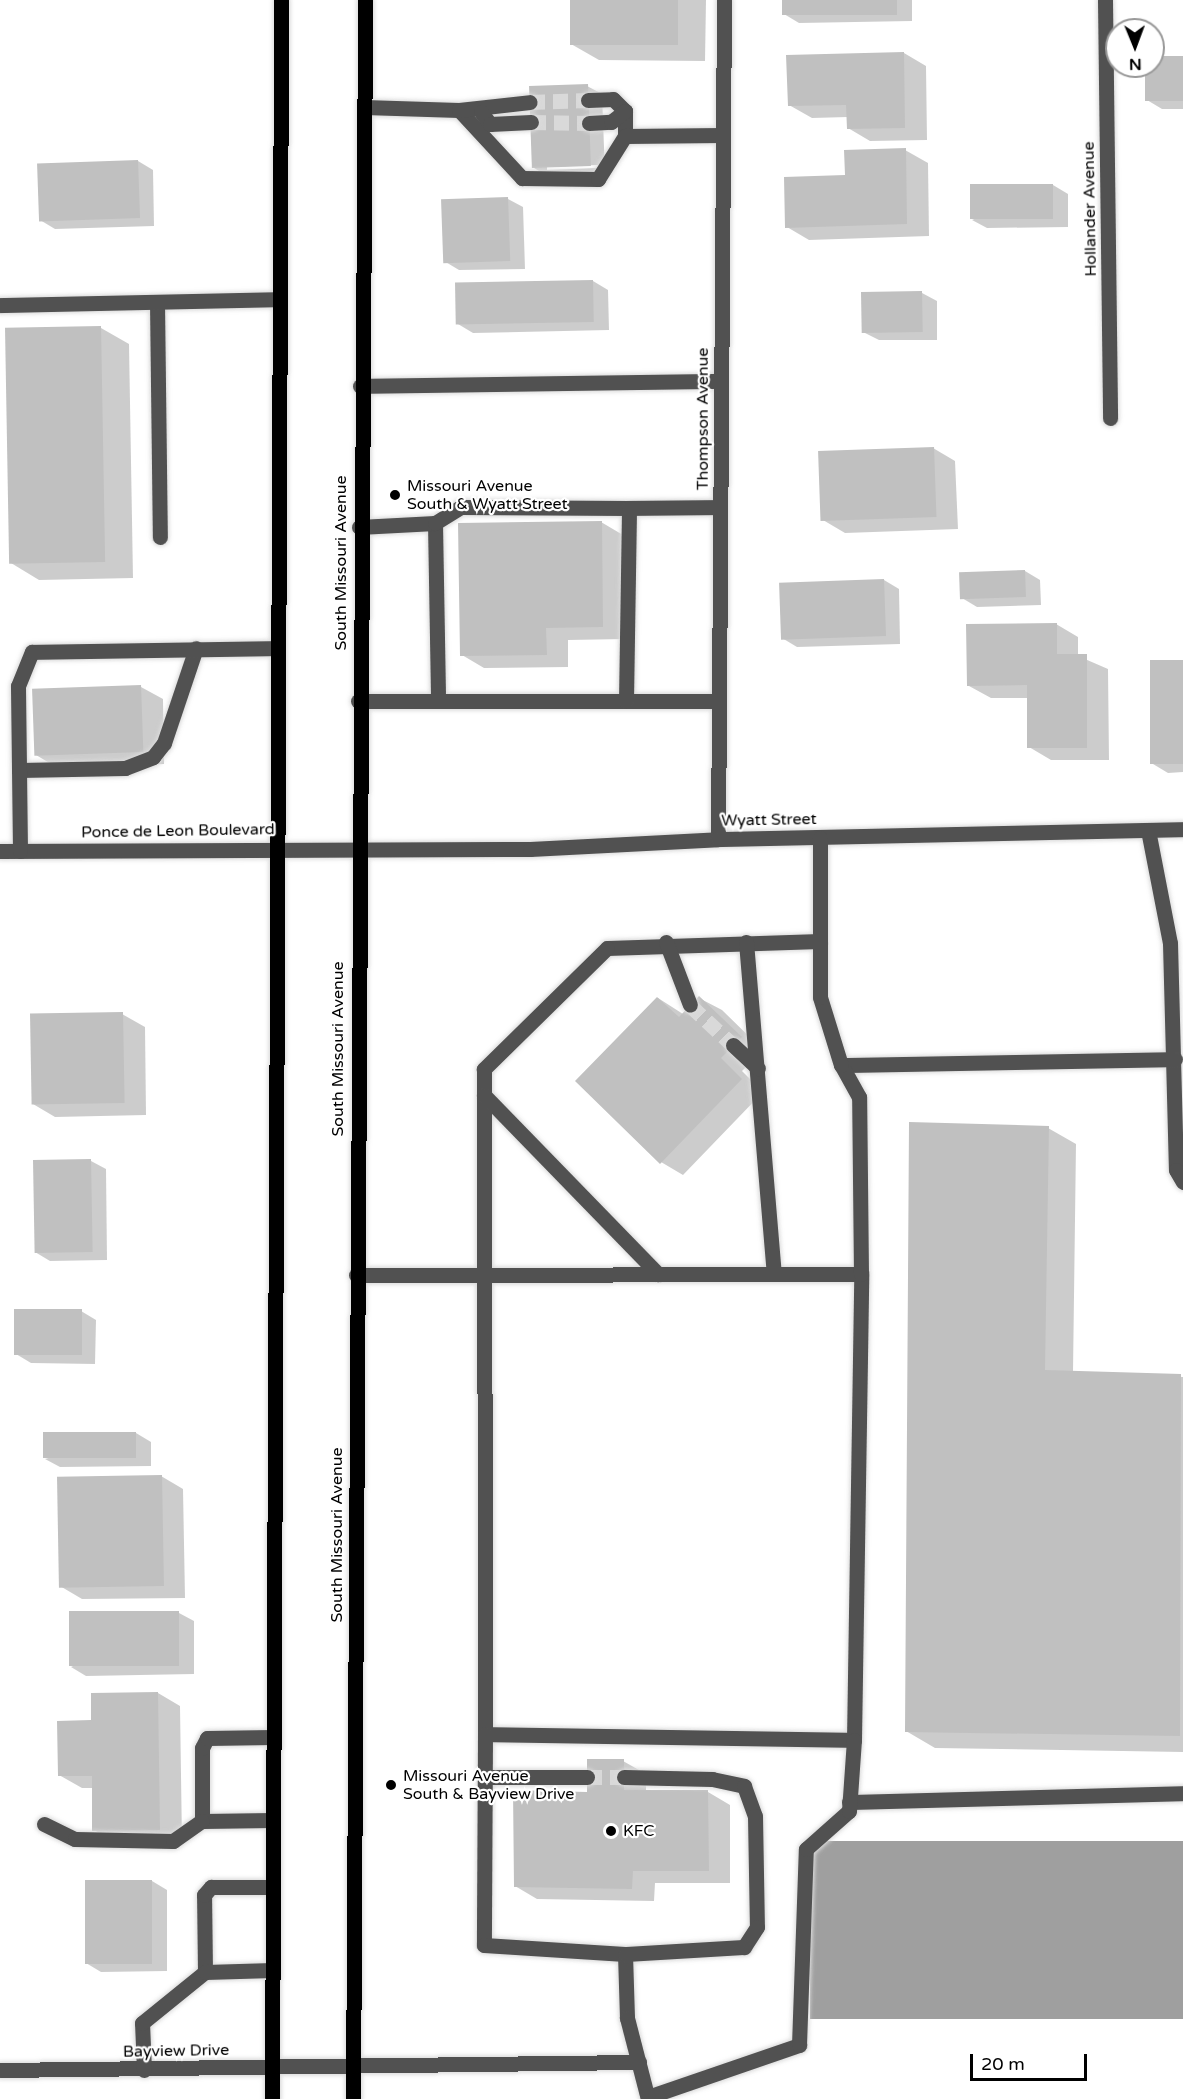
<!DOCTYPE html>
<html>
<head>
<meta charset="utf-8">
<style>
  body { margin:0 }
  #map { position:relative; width:1183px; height:2099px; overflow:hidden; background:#fff; font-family:"Varela Round",sans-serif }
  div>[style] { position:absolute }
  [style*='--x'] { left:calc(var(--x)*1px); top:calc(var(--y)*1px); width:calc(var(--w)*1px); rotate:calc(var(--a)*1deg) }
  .water>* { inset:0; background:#9f9f9f; transform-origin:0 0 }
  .shadow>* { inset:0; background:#0003 }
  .building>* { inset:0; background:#c0c0c0; transform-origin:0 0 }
  .minor-tunnel>* { height:15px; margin-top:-7.5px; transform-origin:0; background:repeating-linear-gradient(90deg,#d9d9d9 0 15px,transparent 0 23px) }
  .roads { filter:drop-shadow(0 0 2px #dbdbdb) drop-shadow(0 0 2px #dbdbdb) }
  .minor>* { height:15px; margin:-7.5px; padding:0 7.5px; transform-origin:7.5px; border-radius:7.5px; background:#515151 }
  .major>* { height:15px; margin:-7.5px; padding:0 7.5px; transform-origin:7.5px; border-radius:7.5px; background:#000 }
  .dots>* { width:16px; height:16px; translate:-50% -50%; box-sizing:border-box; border:3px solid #fff; border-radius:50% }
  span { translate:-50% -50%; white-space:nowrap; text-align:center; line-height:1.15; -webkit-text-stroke:4.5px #fff; paint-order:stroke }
  .street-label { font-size:16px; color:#000 }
  .poi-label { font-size:16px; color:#000 }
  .left { translate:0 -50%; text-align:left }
  .north { position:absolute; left:1105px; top:18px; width:60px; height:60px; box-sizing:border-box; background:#fff; border:2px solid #999; border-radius:50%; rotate:179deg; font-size:16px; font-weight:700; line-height:24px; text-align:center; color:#000 }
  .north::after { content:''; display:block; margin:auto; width:21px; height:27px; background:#000; clip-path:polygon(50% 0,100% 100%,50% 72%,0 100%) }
  .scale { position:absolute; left:970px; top:2054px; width:117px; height:27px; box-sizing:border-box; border:3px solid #000; border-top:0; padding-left:8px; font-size:18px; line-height:21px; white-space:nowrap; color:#000; -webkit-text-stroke:4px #fff; paint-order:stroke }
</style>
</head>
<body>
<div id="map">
  <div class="water">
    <i style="left:1183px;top:1841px;width:178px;height:373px;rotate:90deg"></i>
  </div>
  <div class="shadow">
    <i style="clip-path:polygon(571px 0,706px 0,705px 61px,599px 60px,571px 44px)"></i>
    <i style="clip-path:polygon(783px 0,912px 0,912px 21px,799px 23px,784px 14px)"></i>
    <i style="clip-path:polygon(904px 53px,926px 66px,927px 140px,870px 141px,848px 128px,848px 117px,812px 118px,789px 105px)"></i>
    <i style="clip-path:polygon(1183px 57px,1183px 109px,1162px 109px,1147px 100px,1146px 66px,1153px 66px,1153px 58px)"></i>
    <i style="clip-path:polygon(evenodd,587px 86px,602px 94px,605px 174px,549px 177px,534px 168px,587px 86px,598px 165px,598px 168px,547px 170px,547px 167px,598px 165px)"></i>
    <i style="clip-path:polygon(905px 150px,928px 163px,929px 236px,809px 240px,787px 227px,846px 176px)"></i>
    <i style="clip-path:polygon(138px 161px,153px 170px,154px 226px,55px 229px,40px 220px)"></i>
    <i style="clip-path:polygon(1053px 185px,1068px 194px,1068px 227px,987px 228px,972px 220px)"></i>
    <i style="clip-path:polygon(508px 199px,523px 207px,525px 269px,459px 270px,444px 261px)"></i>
    <i style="clip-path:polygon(593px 281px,608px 290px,609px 330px,473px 333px,458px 324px)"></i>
    <i style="clip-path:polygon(922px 293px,937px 301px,937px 340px,879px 340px,863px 332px)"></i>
    <i style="clip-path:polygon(101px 328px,129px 344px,133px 578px,39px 580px,11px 563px)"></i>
    <i style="clip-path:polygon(933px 448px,955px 461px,958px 529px,845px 533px,823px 520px)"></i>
    <i style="clip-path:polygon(601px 522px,623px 535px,625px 639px,568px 640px,568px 667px,484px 668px,462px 655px)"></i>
    <i style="clip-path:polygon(1025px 571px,1040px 580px,1041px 605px,977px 607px,962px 598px)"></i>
    <i style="clip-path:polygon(884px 580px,899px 589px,900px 644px,797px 647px,782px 638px)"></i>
    <i style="clip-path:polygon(1056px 624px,1078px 637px,1078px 656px,1108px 669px,1109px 760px,1051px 760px,1029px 747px,1029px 698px,991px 698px,969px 686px)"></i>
    <i style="clip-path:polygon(1183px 662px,1183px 772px,1168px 773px,1153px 764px)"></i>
    <i style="clip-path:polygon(141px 687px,163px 699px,164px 764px,58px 768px,36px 755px,34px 690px)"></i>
    <i style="clip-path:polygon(658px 998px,683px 1014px,699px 998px,722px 1010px,763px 1050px,742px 1071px,763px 1092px,683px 1175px,661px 1162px)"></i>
    <i style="clip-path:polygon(122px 1014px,145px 1027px,146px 1115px,55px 1117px,33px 1104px)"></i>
    <i style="clip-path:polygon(1048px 1128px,1076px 1144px,1073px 1373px,1183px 1377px,1183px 1752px,935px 1748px,906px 1731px)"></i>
    <i style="clip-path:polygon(91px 1161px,106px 1169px,107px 1260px,50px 1261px,35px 1252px)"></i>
    <i style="clip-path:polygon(81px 1311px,96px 1320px,95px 1364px,31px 1363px,16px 1354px)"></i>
    <i style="clip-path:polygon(136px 1433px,151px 1442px,151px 1466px,60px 1467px,45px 1459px)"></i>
    <i style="clip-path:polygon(161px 1476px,183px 1489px,185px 1598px,82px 1599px,60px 1586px)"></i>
    <i style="clip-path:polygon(179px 1613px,194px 1621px,194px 1674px,86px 1676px,71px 1667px)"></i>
    <i style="clip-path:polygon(158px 1693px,180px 1706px,182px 1842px,116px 1843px,94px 1830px,93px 1788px,82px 1788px,59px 1775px,93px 1722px,92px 1694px)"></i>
    <i style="clip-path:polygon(623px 1761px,646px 1774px,646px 1791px,708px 1792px,730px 1805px,730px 1883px,655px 1883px,654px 1901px,537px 1899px,515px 1886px,589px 1793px)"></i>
    <i style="clip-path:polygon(152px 1881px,167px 1890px,167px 1971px,101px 1972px,86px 1963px,86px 1882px)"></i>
  </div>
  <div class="building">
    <i style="left:570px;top:0;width:108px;height:45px"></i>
    <i style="left:782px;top:0;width:115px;height:15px"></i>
    <i style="clip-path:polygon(904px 52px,905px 128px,847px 129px,846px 105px,788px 106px,786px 55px)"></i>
    <i style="clip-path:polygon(1153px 56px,1183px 56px,1183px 101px,1145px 101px,1145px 66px,1153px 66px)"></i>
    <i style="left:588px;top:84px;width:82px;height:59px;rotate:88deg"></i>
    <i style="clip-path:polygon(906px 148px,907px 224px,785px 228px,784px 177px,845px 175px,844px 150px)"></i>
    <i style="left:138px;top:160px;width:58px;height:101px;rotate:88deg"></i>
    <i style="left:1053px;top:184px;width:35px;height:83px;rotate:90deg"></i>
    <i style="left:508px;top:197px;width:64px;height:67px;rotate:88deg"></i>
    <i style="left:593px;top:280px;width:42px;height:138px;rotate:89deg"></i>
    <i style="left:922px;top:291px;width:41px;height:61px;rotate:89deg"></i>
    <i style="left:101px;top:326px;width:236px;height:96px;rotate:89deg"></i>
    <i style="left:934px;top:447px;width:70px;height:116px;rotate:88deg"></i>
    <i style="clip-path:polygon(602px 521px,603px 627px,546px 628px,547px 655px,460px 656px,458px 523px)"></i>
    <i style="left:1025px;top:570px;width:27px;height:66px;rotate:88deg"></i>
    <i style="left:884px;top:579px;width:57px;height:105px;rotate:88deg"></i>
    <i style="clip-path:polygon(1057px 623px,1057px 654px,1087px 654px,1087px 748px,1027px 748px,1027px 685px,967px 686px,966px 624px)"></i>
    <i style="left:1183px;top:660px;width:104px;height:33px;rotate:90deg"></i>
    <i style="left:141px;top:685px;width:67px;height:109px;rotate:88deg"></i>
    <i style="clip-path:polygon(699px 996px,742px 1037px,721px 1058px,742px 1079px,660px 1164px,575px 1081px,657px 997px,679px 1017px)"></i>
    <i style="left:123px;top:1012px;width:91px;height:93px;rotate:89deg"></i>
    <i style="clip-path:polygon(909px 1122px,1049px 1126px,1045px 1370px,1181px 1374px,1180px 1736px,905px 1732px)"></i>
    <i style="left:91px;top:1159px;width:93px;height:58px;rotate:89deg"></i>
    <i style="left:14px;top:1309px;width:68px;height:46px"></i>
    <i style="left:136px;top:1432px;width:26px;height:93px;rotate:90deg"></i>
    <i style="left:162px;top:1475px;width:111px;height:105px;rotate:89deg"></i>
    <i style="left:179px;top:1611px;width:55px;height:110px;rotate:90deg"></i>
    <i style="clip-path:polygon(158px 1692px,160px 1830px,92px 1831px,92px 1776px,58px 1776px,57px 1721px,91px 1720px,91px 1693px)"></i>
    <i style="clip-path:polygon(587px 1759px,624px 1759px,624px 1790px,708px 1790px,709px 1871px,633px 1871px,632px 1889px,514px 1887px,513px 1790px,587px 1792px)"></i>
    <i style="left:85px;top:1880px;width:67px;height:84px"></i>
  </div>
  <div class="minor-tunnel">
    <i style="--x:530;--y:102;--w:58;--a:-2"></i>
    <i style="--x:531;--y:122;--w:58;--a:1"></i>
    <i style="--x:690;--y:1005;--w:59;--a:42.9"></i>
    <i style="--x:587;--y:1777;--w:37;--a:0"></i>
  </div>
  <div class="roads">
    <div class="minor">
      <i style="--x:1105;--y:0;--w:418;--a:89.3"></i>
      <i style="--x:588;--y:100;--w:25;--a:-2"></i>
      <i style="--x:613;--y:99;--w:17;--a:45"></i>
      <i style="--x:625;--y:111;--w:25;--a:90"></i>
      <i style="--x:364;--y:107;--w:95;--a:1.8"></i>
      <i style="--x:459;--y:110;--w:93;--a:47.2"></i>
      <i style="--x:522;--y:178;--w:76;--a:0.8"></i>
      <i style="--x:598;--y:179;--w:51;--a:-57.9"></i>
      <i style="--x:625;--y:136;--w:98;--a:-0.6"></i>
      <i style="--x:459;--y:110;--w:71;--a:-6.4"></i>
      <i style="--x:481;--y:112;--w:15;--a:53"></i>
      <i style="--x:490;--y:124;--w:41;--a:-2.8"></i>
      <i style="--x:589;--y:123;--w:22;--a:-3"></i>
      <i style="--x:611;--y:122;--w:18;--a:-38"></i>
      <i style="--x:157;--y:302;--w:235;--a:89.3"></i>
      <i style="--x:0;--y:305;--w:279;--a:-1.2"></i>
      <i style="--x:360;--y:386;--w:361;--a:-0.8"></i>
      <i style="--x:435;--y:523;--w:178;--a:89"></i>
      <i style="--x:359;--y:527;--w:76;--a:-3"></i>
      <i style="--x:435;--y:523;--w:31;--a:-32"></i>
      <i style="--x:461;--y:507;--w:168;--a:0.3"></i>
      <i style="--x:358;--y:701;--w:361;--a:0"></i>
      <i style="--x:626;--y:701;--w:193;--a:-89.1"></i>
      <i style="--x:629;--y:508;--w:91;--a:-0.6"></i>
      <i style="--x:19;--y:770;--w:106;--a:-1.1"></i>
      <i style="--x:125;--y:768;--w:30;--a:-21"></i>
      <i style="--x:153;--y:757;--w:18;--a:-52"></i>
      <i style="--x:164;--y:743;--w:100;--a:-71.4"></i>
      <i style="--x:1148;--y:830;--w:115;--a:79"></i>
      <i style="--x:1170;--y:943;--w:227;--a:88.5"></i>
      <i style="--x:1176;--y:1170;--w:14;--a:60"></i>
      <i style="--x:718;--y:839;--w:839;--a:-89.59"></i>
      <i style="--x:0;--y:851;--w:530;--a:-0.22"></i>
      <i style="--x:530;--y:849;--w:188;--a:-3"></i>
      <i style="--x:718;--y:839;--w:465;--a:-1.2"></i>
      <i style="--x:20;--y:851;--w:165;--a:-90.7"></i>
      <i style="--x:18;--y:686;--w:37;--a:-68"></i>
      <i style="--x:32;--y:652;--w:244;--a:-0.9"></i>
      <i style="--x:820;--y:941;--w:213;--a:178.1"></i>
      <i style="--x:607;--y:948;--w:173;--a:135.5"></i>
      <i style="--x:484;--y:1069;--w:665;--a:89.91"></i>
      <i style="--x:485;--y:1734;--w:369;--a:0.9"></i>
      <i style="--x:854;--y:1740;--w:466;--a:-89.1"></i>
      <i style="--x:666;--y:942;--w:67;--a:69.1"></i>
      <i style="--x:746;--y:942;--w:333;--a:85.2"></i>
      <i style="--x:733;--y:1045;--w:34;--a:43"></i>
      <i style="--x:841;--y:1065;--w:334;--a:-1"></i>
      <i style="--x:484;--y:1095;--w:250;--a:45.8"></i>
      <i style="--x:356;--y:1275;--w:505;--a:-0.11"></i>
      <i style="--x:861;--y:1274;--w:177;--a:-90.6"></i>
      <i style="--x:859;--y:1097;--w:37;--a:-119"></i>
      <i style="--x:841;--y:1065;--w:71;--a:-107.2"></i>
      <i style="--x:820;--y:997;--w:159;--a:-90"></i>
      <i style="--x:485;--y:1734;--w:211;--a:90.3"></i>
      <i style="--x:484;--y:1945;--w:141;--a:3.7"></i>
      <i style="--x:625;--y:1954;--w:64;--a:88.2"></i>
      <i style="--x:627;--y:2018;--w:84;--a:75.5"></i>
      <i style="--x:485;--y:1777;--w:102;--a:0"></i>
      <i style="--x:624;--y:1777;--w:88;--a:1.3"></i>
      <i style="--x:712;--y:1779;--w:33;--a:12"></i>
      <i style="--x:744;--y:1786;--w:32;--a:70"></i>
      <i style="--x:755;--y:1816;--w:111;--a:89"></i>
      <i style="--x:757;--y:1927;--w:24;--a:123"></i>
      <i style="--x:744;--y:1947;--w:119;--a:176.6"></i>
      <i style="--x:849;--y:1802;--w:334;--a:-1.5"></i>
      <i style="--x:273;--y:1820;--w:71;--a:179.2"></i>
      <i style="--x:202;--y:1821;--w:73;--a:-90"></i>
      <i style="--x:202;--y:1748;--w:11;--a:-63"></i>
      <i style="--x:207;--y:1738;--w:66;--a:-0.9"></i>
      <i style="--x:44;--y:1824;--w:34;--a:26"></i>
      <i style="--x:75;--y:1839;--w:98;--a:1.2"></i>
      <i style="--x:173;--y:1841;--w:35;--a:-35"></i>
      <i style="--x:205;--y:1972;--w:77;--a:-90.7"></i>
      <i style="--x:204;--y:1895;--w:11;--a:-49"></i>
      <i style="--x:211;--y:1887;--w:62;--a:0"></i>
      <i style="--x:0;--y:2070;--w:639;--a:-0.72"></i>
      <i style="--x:144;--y:2070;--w:47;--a:-92.4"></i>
      <i style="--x:142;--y:2023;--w:81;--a:-39"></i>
      <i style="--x:205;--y:1972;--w:68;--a:-1.7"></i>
      <i style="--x:648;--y:2097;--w:160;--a:-19"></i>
      <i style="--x:799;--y:2045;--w:196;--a:-88"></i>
      <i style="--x:806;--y:1849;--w:57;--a:-41.5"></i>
      <i style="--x:849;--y:1811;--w:71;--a:-86"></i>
    </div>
    <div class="major">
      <i style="--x:272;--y:2099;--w:2099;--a:-89.75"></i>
      <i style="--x:353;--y:2099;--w:2099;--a:-89.67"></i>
    </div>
  </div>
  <div class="dots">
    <i style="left:395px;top:495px;background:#000"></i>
    <i style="left:391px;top:1785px;background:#000"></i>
    <i style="left:611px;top:1831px;background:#000"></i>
  </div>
  <div class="street-label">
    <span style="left:1090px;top:209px;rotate:-91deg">Hollander Avenue</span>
    <span style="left:703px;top:419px;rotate:-90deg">Thompson Avenue</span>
    <span style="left:341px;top:563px;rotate:-90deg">South Missouri Avenue</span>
    <span style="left:769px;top:820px;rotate:-1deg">Wyatt Street</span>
    <span style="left:178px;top:831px;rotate:-1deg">Ponce de Leon Boulevard</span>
    <span style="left:338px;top:1049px;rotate:-90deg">South Missouri Avenue</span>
    <span style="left:337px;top:1535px;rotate:-90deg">South Missouri Avenue</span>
    <span style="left:176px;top:2051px;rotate:-1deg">Bayview Drive</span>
  </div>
  <div class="poi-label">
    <span class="left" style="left:407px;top:495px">Missouri Avenue<br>South &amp; Wyatt Street</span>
    <span class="left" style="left:403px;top:1785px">Missouri Avenue<br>South &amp; Bayview Drive</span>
    <span class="left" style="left:623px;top:1831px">KFC</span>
  </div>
  <div class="north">N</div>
  <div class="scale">20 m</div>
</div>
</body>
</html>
